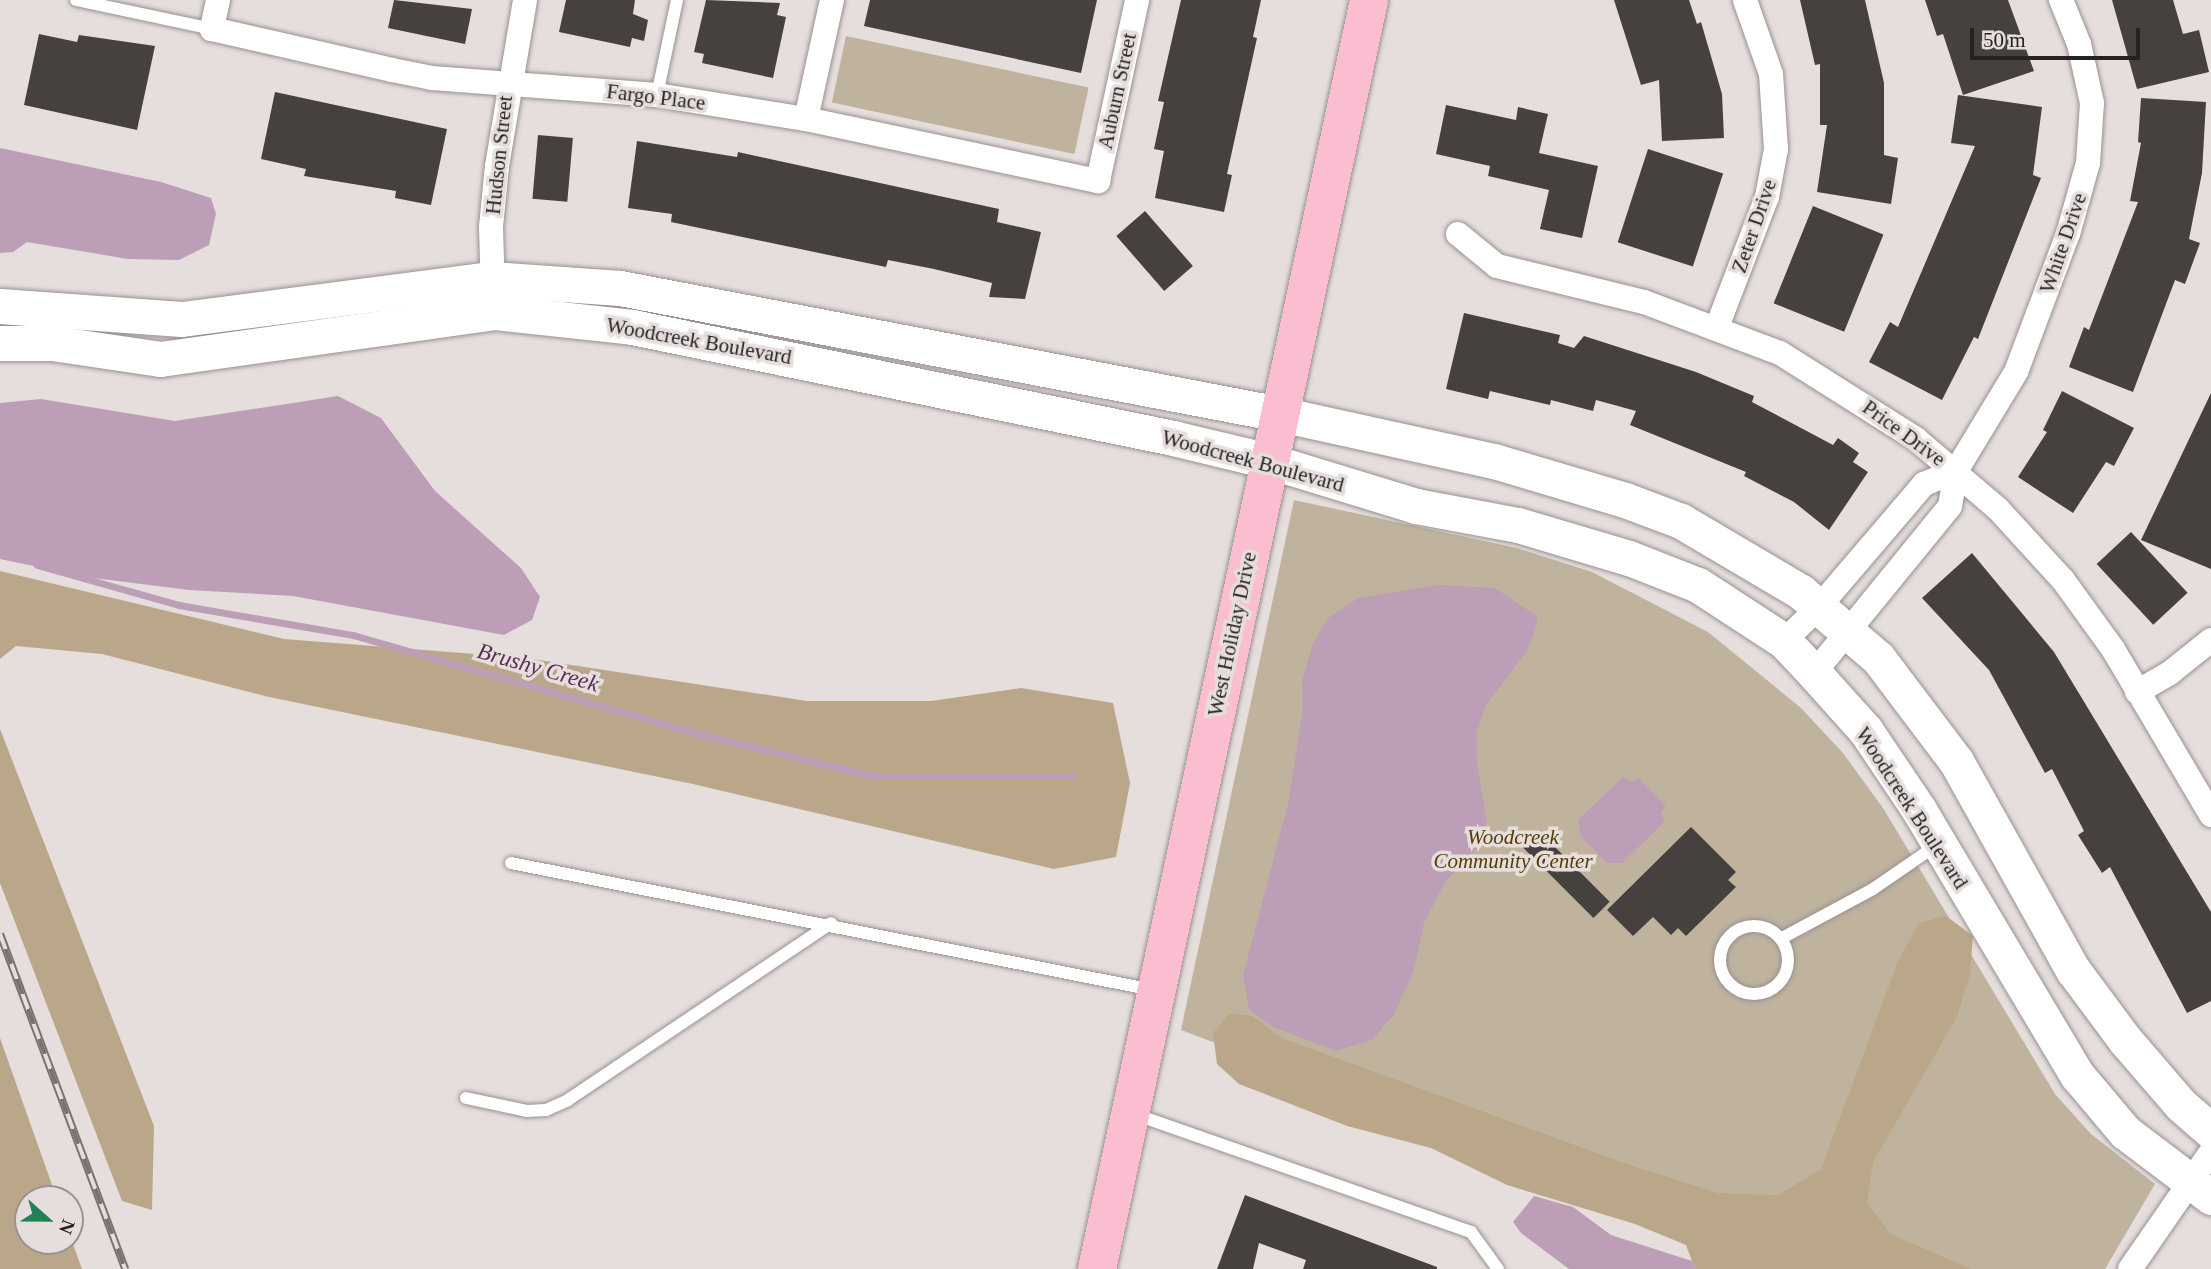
<!DOCTYPE html>
<html>
<head>
<meta charset="utf-8">
<style>
  body { margin:0 }
  #map { position:relative; width:2211px; height:1269px; overflow:hidden; background:#e6dedd; font-family:Georgia,serif }
  div>[style] { position:absolute }
  [style*='--x'] { left:calc(var(--x)*1px); top:calc(var(--y)*1px); width:calc(var(--w)*1px); rotate:calc(var(--a)*1deg) }
  .green>* { inset:0; background:#bfb39e; transform-origin:0 0 }
  .forest>* { inset:0; background:#baa789 }
  .water>* { inset:0; background:#bc9eb6 }
  .stream>* { height:7px; margin:-3.5px; padding:0 3.5px; transform-origin:3.5px; border-radius:3.5px; background:#bc9eb6 }
  .building>* { inset:0; background:#46413e; transform-origin:0 0 }
  .roads { filter:drop-shadow(0 0 2px #989190) drop-shadow(0 0 2px #989190) }
  .lane>* { height:12px; margin:-6px; padding:0 6px; transform-origin:6px; border-radius:6px; background:#fff }
  .lane>.ring { margin:-6px; padding:0; box-sizing:content-box; background:none; border:12px solid #fff; border-radius:50% }
  .street>* { height:24px; margin:-12px; padding:0 12px; transform-origin:12px; border-radius:12px; background:#fff }
  .secondary>* { height:35px; margin:-17.5px; padding:0 17.5px; transform-origin:17.5px; border-radius:17.5px; background:#fff }
  .primary>* { height:38px; margin:-19px; padding:0 19px; transform-origin:19px; border-radius:19px; background:#fabed0 }
  .rail>* { height:8px; margin-top:-4px; transform-origin:0; background:repeating-linear-gradient(90deg,#e6dedd 0 16px,#787272 0 32px); box-sizing:border-box; border-block:2px solid #787272 }
  span { translate:-50% -50%; white-space:nowrap; text-align:center; line-height:1.15; -webkit-text-stroke:7px #e6dedd; paint-order:stroke }
  .street-label { font-size:21px; color:#252222 }
  .park-label { font-size:21px; color:#573c01; font-style:italic }
  .water-label { font-size:23px; color:#582f51; font-style:italic }
  .north { position:absolute; left:14px; top:1185px; width:70px; height:70px; box-sizing:border-box; background:#e6dedd; border:2px solid #999392; border-radius:50%; rotate:111deg; font-size:19px; font-weight:700; line-height:28px; text-align:center; color:#252222 }
  .north::after { content:''; display:block; margin:auto; width:24px; height:32px; background:#238158; clip-path:polygon(50% 0,100% 100%,50% 72%,0 100%) }
  .scale { position:absolute; left:1970px; top:28px; width:170px; height:32px; box-sizing:border-box; border:4px solid #252222; border-top:0; padding-left:9px; font-size:21px; line-height:24px; white-space:nowrap; color:#252222; -webkit-text-stroke:5px #e6dedd; paint-order:stroke }
</style>
</head>
<body>
<div id="map">
  <div class="green">
    <i style="left:846px;top:36px;width:248px;height:68px;rotate:12deg"></i>
    <i style="clip-path:polygon(1294px 500px,1517px 548px,1592px 572px,1708px 632px,1801px 708px,1843px 753px,1883px 808px,2055px 1094px,2091px 1134px,2155px 1184px,2105px 1269px,1765px 1269px,1770px 1251px,1181px 1030px)"></i>
  </div>
  <div class="forest">
    <i style="clip-path:polygon(0 571px,284px 639px,526px 658px,807px 701px,931px 701px,1021px 688px,1113px 703px,1130px 783px,1116px 857px,1054px 869px,693px 784px,269px 697px,102px 654px,16px 646px,0 659px)"></i>
    <i style="clip-path:polygon(0 729px,154px 1126px,152px 1210px,122px 1201px,0 883px)"></i>
    <i style="clip-path:polygon(1946px 916px,1973px 936px,1970px 974px,1957px 1017px,1873px 1162px,1867px 1203px,1891px 1234px,1971px 1269px,1695px 1269px,1686px 1245px,1635px 1224px,1507px 1185px,1431px 1148px,1347px 1126px,1239px 1084px,1217px 1064px,1213px 1033px,1230px 1013px,1252px 1016px,1282px 1038px,1624px 1163px,1718px 1193px,1778px 1195px,1821px 1169px,1898px 961px,1919px 923px)"></i>
    <i style="clip-path:polygon(0 1038px,57px 1199px,28px 1199px,28px 1241px,70px 1241px,70px 1236px,82px 1269px,0 1269px)"></i>
  </div>
  <div class="water">
    <i style="clip-path:polygon(0 148px,161px 182px,211px 198px,216px 214px,209px 245px,179px 260px,128px 259px,27px 242px,13px 252px,0 253px)"></i>
    <i style="clip-path:polygon(338px 396px,381px 418px,435px 491px,521px 568px,540px 597px,532px 620px,504px 635px,293px 596px,189px 590px,86px 577px,0 559px,0 403px,41px 399px,175px 421px)"></i>
    <i style="clip-path:polygon(1438px 585px,1495px 588px,1538px 617px,1534px 633px,1527px 651px,1486px 705px,1477px 732px,1477px 764px,1487px 822px,1478px 846px,1445px 882px,1424px 923px,1414px 970px,1395px 1013px,1372px 1040px,1336px 1051px,1273px 1027px,1249px 1009px,1243px 975px,1288px 804px,1302px 715px,1302px 681px,1313px 643px,1328px 618px,1358px 598px)"></i>
    <i style="clip-path:polygon(1623px 777px,1631px 782px,1639px 778px,1666px 805px,1661px 813px,1665px 821px,1622px 863px,1607px 863px,1580px 835px,1579px 819px)"></i>
    <i style="clip-path:polygon(1534px 1196px,1573px 1207px,1611px 1235px,1692px 1261px,1695px 1269px,1569px 1269px,1521px 1233px,1513px 1222px)"></i>
  </div>
  <div class="stream">
    <i style="--x:37;--y:565;--w:148;--a:15.7"></i>
    <i style="--x:179;--y:605;--w:177;--a:9.8"></i>
    <i style="--x:353;--y:635;--w:360;--a:16"></i>
    <i style="--x:699;--y:734;--w:180;--a:13.5"></i>
    <i style="--x:874;--y:776;--w:199;--a:0"></i>
  </div>
  <div class="building">
    <i style="clip-path:polygon(394px 0,472px 9px,465px 44px,388px 28px)"></i>
    <i style="clip-path:polygon(566px 0,635px 0,633px 14px,648px 20px,644px 41px,632px 38px,630px 47px,559px 32px)"></i>
    <i style="clip-path:polygon(706px 0,780px 3px,777px 15px,786px 17px,773px 78px,702px 63px,704px 54px,694px 52px)"></i>
    <i style="clip-path:polygon(870px 0,1097px 0,1081px 73px,864px 26px)"></i>
    <i style="clip-path:polygon(1181px 0,1261px 0,1253px 37px,1257px 38px,1227px 174px,1232px 175px,1224px 212px,1155px 198px,1164px 151px,1154px 149px,1164px 102px,1158px 101px)"></i>
    <i style="clip-path:polygon(1614px 0,1689px 0,1697px 24px,1701px 22px,1722px 94px,1724px 138px,1662px 141px,1659px 80px,1641px 85px)"></i>
    <i style="clip-path:polygon(1800px 0,1865px 0,1884px 83px,1884px 155px,1898px 158px,1891px 204px,1817px 192px,1827px 125px,1820px 125px,1820px 64px,1815px 65px)"></i>
    <i style="clip-path:polygon(1925px 0,2008px 0,2034px 71px,1963px 95px,1943px 34px,1937px 36px)"></i>
    <i style="clip-path:polygon(2112px 0,2173px 0,2183px 34px,2199px 30px,2209px 72px,2137px 89px)"></i>
    <i style="clip-path:polygon(39px 34px,77px 42px,79px 35px,155px 46px,137px 130px,24px 105px)"></i>
    <i style="clip-path:polygon(275px 92px,447px 129px,431px 205px,395px 198px,396px 191px,304px 176px,306px 169px,261px 159px)"></i>
    <i style="clip-path:polygon(1958px 95px,2042px 107px,2033px 175px,2041px 178px,1978px 339px,1974px 337px,1942px 400px,1869px 362px,1890px 322px,1898px 327px,1975px 146px,1951px 143px)"></i>
    <i style="clip-path:polygon(2141px 98px,2206px 102px,2202px 173px,2189px 239px,2200px 243px,2185px 284px,2175px 280px,2133px 392px,2069px 367px,2084px 327px,2089px 330px,2138px 202px,2130px 201px,2141px 143px,2138px 142px)"></i>
    <i style="clip-path:polygon(1446px 105px,1516px 120px,1518px 107px,1548px 114px,1539px 153px,1598px 166px,1582px 238px,1540px 229px,1549px 190px,1488px 176px,1490px 166px,1436px 154px)"></i>
    <i style="left:538px;top:135px;width:35px;height:64px;rotate:5deg"></i>
    <i style="clip-path:polygon(637px 141px,737px 157px,738px 152px,999px 209px,997px 222px,1041px 232px,1025px 299px,989px 297px,992px 283px,934px 269px,888px 260px,886px 267px,671px 222px,672px 214px,628px 208px)"></i>
    <i style="left:1648px;top:149px;width:79px;height:98px;rotate:18deg"></i>
    <i style="left:1813px;top:206px;width:76px;height:105px;rotate:22deg"></i>
    <i style="left:1145px;top:211px;width:73px;height:38px;rotate:49deg"></i>
    <i style="clip-path:polygon(1464px 313px,1560px 335px,1558px 343px,1574px 348px,1584px 336px,1696px 372px,1754px 396px,1752px 402px,1833px 445px,1838px 438px,1859px 453px,1853px 462px,1868px 472px,1829px 530px,1794px 502px,1744px 476px,1746px 472px,1630px 425px,1636px 411px,1596px 400px,1593px 411px,1551px 400px,1550px 405px,1490px 391px,1488px 399px,1446px 389px)"></i>
    <i style="clip-path:polygon(2062px 391px,2134px 428px,2114px 466px,2106px 462px,2073px 513px,2018px 477px,2047px 432px,2043px 430px)"></i>
    <i style="clip-path:polygon(2211px 393px,2211px 569px,2141px 540px)"></i>
    <i style="left:2131px;top:532px;width:83px;height:47px;rotate:47deg"></i>
    <i style="clip-path:polygon(1972px 553px,2054px 652px,2211px 912px,2211px 1001px,2187px 1013px,2110px 867px,2102px 873px,2078px 835px,2084px 831px,2052px 769px,2045px 773px,1989px 670px,1922px 598px)"></i>
    <i style="clip-path:polygon(1691px 827px,1736px 872px,1728px 880px,1736px 887px,1686px 936px,1678px 928px,1671px 935px,1653px 917px,1633px 936px,1607px 910px)"></i>
    <i style="left:1539px;top:831px;width:100px;height:23px;rotate:45deg"></i>
    <i style="clip-path:polygon(1245px 1195px,1437px 1267px,1437px 1269px,1303px 1269px,1306px 1260px,1259px 1243px,1253px 1269px,1217px 1269px)"></i>
  </div>
  <div class="roads">
    <div class="lane">
      <i style="--x:76;--y:0;--w:139;--a:12"></i>
      <i style="--x:657;--y:95;--w:97;--a:-78.1"></i>
      <i style="--x:511;--y:863;--w:654;--a:11.19"></i>
      <i class="ring" style="left:1720px;top:926px;width:56px;height:56px"></i>
      <i style="--x:1782;--y:938;--w:103;--a:-28.3"></i>
      <i style="--x:1873;--y:889;--w:78;--a:-34.5"></i>
      <i style="--x:466;--y:1098;--w:62;--a:12"></i>
      <i style="--x:527;--y:1111;--w:19;--a:-3"></i>
      <i style="--x:546;--y:1110;--w:24;--a:-24"></i>
      <i style="--x:568;--y:1100;--w:317;--a:-33.9"></i>
      <i style="--x:1134;--y:1114;--w:357;--a:19.3"></i>
      <i style="--x:1471;--y:1232;--w:46;--a:53.9"></i>
    </div>
    <div class="street">
      <i style="--x:218;--y:0;--w:30;--a:102"></i>
      <i style="--x:212;--y:29;--w:185;--a:12.8"></i>
      <i style="--x:392;--y:70;--w:41;--a:11.3"></i>
      <i style="--x:432;--y:78;--w:226;--a:4.3"></i>
      <i style="--x:657;--y:95;--w:151;--a:9.2"></i>
      <i style="--x:806;--y:119;--w:299;--a:12"></i>
      <i style="--x:1098;--y:181;--w:185;--a:-77.8"></i>
      <i style="--x:806;--y:119;--w:122;--a:-77.7"></i>
      <i style="--x:1458;--y:234;--w:50;--a:39.4"></i>
      <i style="--x:1497;--y:266;--w:151;--a:13.8"></i>
      <i style="--x:1644;--y:302;--w:145;--a:20.6"></i>
      <i style="--x:1780;--y:353;--w:161;--a:32.3"></i>
      <i style="--x:1916;--y:439;--w:108;--a:40.5"></i>
      <i style="--x:1998;--y:509;--w:96;--a:47.5"></i>
      <i style="--x:2063;--y:580;--w:85;--a:54.1"></i>
      <i style="--x:2113;--y:649;--w:193;--a:59.4"></i>
      <i style="--x:493;--y:294;--w:67;--a:-91.7"></i>
      <i style="--x:491;--y:227;--w:61;--a:-84.4"></i>
      <i style="--x:497;--y:166;--w:168;--a:-80.4"></i>
      <i style="--x:1717;--y:327;--w:139;--a:-69"></i>
      <i style="--x:1767;--y:197;--w:49;--a:-79.4"></i>
      <i style="--x:1776;--y:149;--w:75;--a:-93.8"></i>
      <i style="--x:1771;--y:74;--w:78;--a:-109.4"></i>
      <i style="--x:1784;--y:641;--w:49;--a:-44.2"></i>
      <i style="--x:1819;--y:607;--w:162;--a:-49.5"></i>
      <i style="--x:1924;--y:484;--w:35;--a:-22"></i>
      <i style="--x:1814;--y:673;--w:215;--a:-50.8"></i>
      <i style="--x:1950;--y:506;--w:36;--a:-80"></i>
      <i style="--x:1956;--y:471;--w:116;--a:-58.8"></i>
      <i style="--x:2016;--y:372;--w:147;--a:-69.4"></i>
      <i style="--x:2068;--y:234;--w:74;--a:-74.3"></i>
      <i style="--x:2088;--y:163;--w:60;--a:-86.2"></i>
      <i style="--x:2092;--y:103;--w:60;--a:-102.4"></i>
      <i style="--x:2079;--y:44;--w:48;--a:-112.2"></i>
      <i style="--x:2137;--y:692;--w:39;--a:-30"></i>
      <i style="--x:2171;--y:672;--w:51;--a:-38.7"></i>
      <i style="--x:2130;--y:1269;--w:142;--a:-55.3"></i>
    </div>
    <div class="secondary">
      <i style="--x:0;--y:306;--w:182;--a:4.1"></i>
      <i style="--x:182;--y:319;--w:312;--a:-7.4"></i>
      <i style="--x:491;--y:279;--w:129;--a:4"></i>
      <i style="--x:620;--y:288;--w:672;--a:10.81"></i>
      <i style="--x:1280;--y:414;--w:219;--a:12.4"></i>
      <i style="--x:1494;--y:461;--w:137;--a:16.6"></i>
      <i style="--x:1625;--y:500;--w:60;--a:20.6"></i>
      <i style="--x:1681;--y:521;--w:139;--a:30.6"></i>
      <i style="--x:1801;--y:592;--w:101;--a:40.6"></i>
      <i style="--x:1878;--y:658;--w:129;--a:52.9"></i>
      <i style="--x:1956;--y:761;--w:240;--a:60.8"></i>
      <i style="--x:2073;--y:970;--w:87;--a:53.4"></i>
      <i style="--x:2125;--y:1040;--w:86;--a:49.3"></i>
      <i style="--x:2181;--y:1105;--w:40;--a:41"></i>
      <i style="--x:0;--y:343;--w:52;--a:0"></i>
      <i style="--x:52;--y:343;--w:109;--a:8.4"></i>
      <i style="--x:160;--y:359;--w:338;--a:-8"></i>
      <i style="--x:495;--y:312;--w:138;--a:6.2"></i>
      <i style="--x:632;--y:327;--w:552;--a:11.59"></i>
      <i style="--x:1173;--y:438;--w:99;--a:13.5"></i>
      <i style="--x:1269;--y:461;--w:154;--a:17"></i>
      <i style="--x:1416;--y:506;--w:104;--a:10.6"></i>
      <i style="--x:1518;--y:525;--w:116;--a:16.6"></i>
      <i style="--x:1629;--y:558;--w:74;--a:21.4"></i>
      <i style="--x:1698;--y:585;--w:103;--a:33.1"></i>
      <i style="--x:1784;--y:641;--w:44;--a:46.8"></i>
      <i style="--x:1814;--y:673;--w:78;--a:48.1"></i>
      <i style="--x:1866;--y:731;--w:95;--a:56.1"></i>
      <i style="--x:1919;--y:810;--w:309;--a:59.2"></i>
      <i style="--x:2077;--y:1075;--w:75;--a:49.9"></i>
      <i style="--x:2125;--y:1132;--w:108;--a:37.1"></i>
    </div>
    <div class="primary">
      <i style="--x:1097;--y:1269;--w:1298;--a:-77.9"></i>
    </div>
  </div>
  <div class="rail">
    <i style="--x:0;--y:934;--w:358;--a:69.5"></i>
  </div>
  <div class="street-label">
    <span style="left:1117px;top:91px;rotate:-78deg">Auburn Street</span>
    <span style="left:656px;top:97px;rotate:7deg">Fargo Place</span>
    <span style="left:499px;top:155px;rotate:-84deg">Hudson Street</span>
    <span style="left:1754px;top:226px;rotate:-71deg">Zeter Drive</span>
    <span style="left:2063px;top:243px;rotate:-71deg">White Drive</span>
    <span style="left:699px;top:341px;rotate:10deg">Woodcreek Boulevard</span>
    <span style="left:1904px;top:433px;rotate:36deg">Price Drive</span>
    <span style="left:1253px;top:461px;rotate:15deg">Woodcreek Boulevard</span>
    <span style="left:1232px;top:634px;rotate:-78deg">West Holiday Drive</span>
    <span style="left:1912px;top:808px;rotate:57deg">Woodcreek Boulevard</span>
  </div>
  <div class="park-label">
    <span style="left:1513px;top:849px">Woodcreek<br>Community Center</span>
  </div>
  <div class="water-label">
    <span style="left:538px;top:668px;rotate:16deg">Brushy Creek</span>
  </div>
  <div class="north">N</div>
  <div class="scale">50 m</div>
</div>
</body>
</html>
